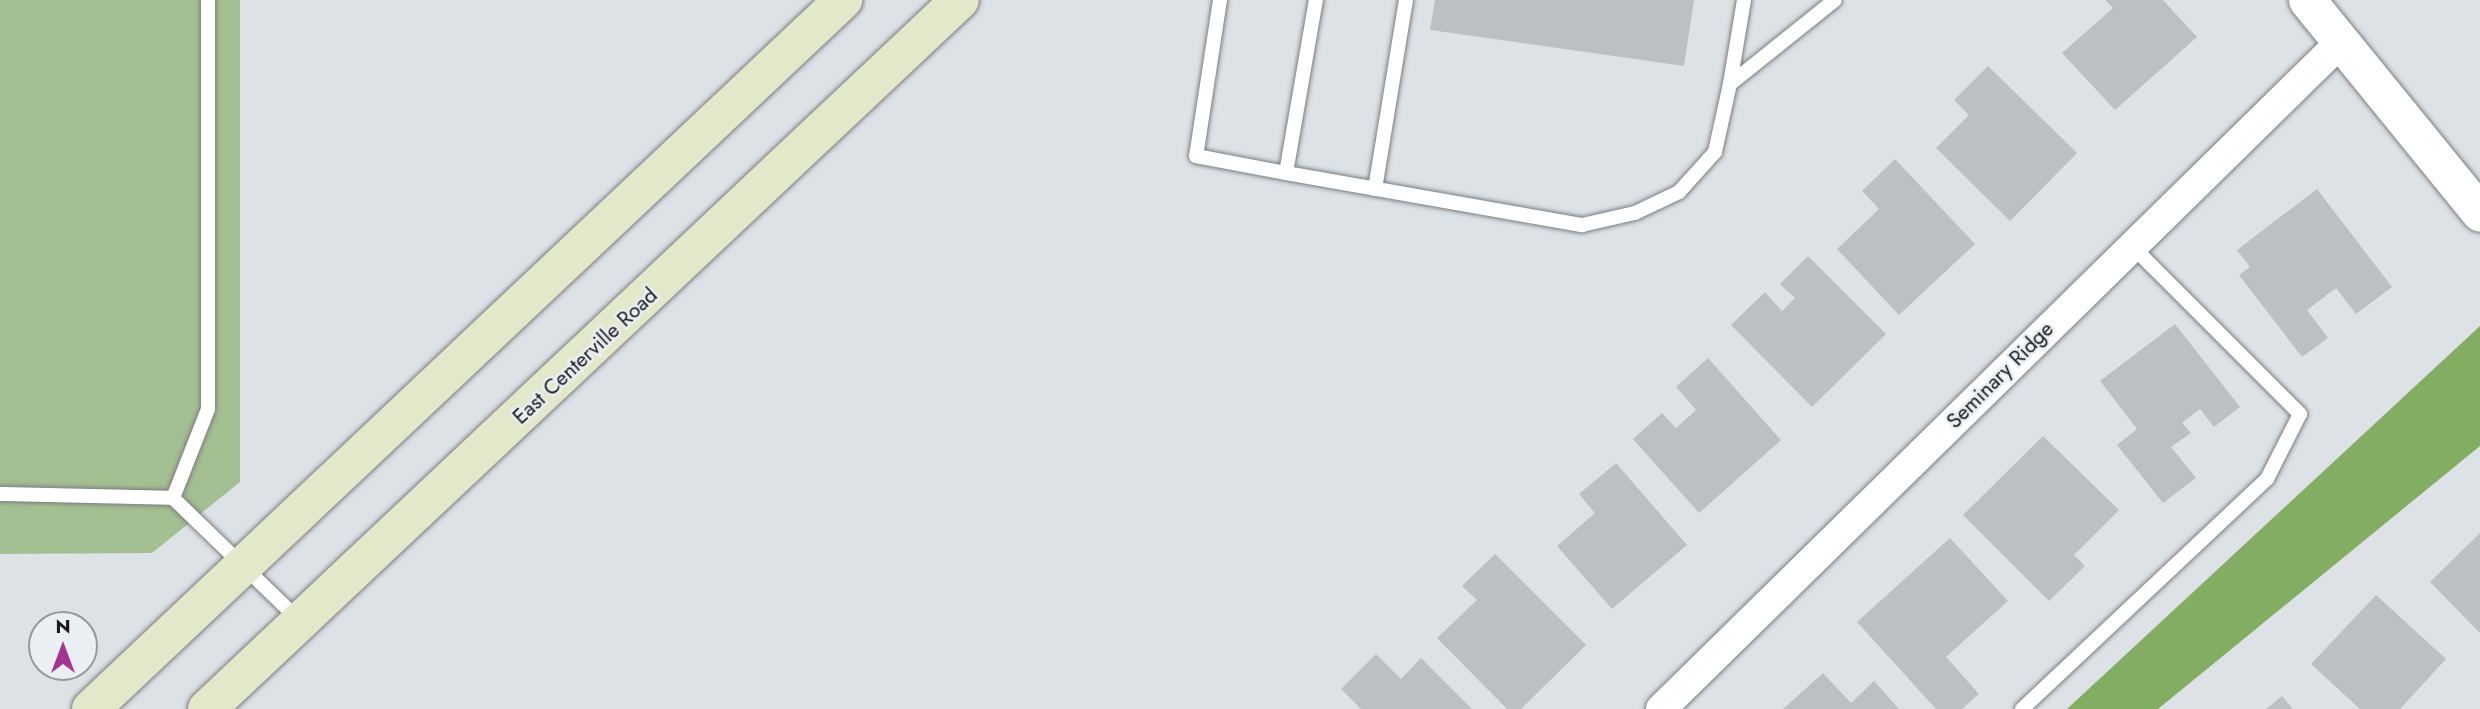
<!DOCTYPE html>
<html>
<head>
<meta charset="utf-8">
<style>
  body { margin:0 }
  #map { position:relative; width:2480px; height:709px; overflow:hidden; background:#dde2e6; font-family:Jost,sans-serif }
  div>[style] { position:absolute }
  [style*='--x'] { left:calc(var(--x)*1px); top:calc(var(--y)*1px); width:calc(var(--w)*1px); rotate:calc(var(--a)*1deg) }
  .green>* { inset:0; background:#a4bf91 }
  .forest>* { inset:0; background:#84ad64 }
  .building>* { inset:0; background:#bbc0c4 }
  .roads { filter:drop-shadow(0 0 2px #7a7e82) drop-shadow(0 0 2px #7a7e82) }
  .service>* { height:14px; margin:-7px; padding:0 7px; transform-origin:7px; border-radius:7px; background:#fff }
  .minor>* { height:30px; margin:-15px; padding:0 15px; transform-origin:15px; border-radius:15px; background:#fff }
  .tertiary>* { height:37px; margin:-18.5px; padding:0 18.5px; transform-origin:18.5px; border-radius:18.5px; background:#fff }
  .secondary>* { height:38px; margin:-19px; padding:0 19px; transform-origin:19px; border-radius:19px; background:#e2e8c9 }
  span { translate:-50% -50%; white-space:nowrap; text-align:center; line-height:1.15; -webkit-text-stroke:5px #eaeff3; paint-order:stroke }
  .street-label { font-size:21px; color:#16181a }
  .north { position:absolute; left:28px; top:611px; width:70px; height:70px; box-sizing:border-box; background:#eaeff3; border:2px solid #95999c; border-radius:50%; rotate:0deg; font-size:19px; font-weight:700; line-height:28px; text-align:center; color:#16181a }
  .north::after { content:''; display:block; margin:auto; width:24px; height:32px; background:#a33492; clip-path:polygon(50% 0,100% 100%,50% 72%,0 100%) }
</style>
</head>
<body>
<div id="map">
  <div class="green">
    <i style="clip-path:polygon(0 0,240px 0,240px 482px,152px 553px,0 554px)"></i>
  </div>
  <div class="forest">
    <i style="clip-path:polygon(2480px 326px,2480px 446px,2158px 709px,2067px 709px)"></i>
  </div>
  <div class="building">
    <i style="clip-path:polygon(1435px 0,1694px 0,1684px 66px,1430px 30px)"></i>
    <i style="clip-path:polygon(2105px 0,2163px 0,2197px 37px,2115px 110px,2062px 53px,2113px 8px)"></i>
    <i style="clip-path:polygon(1988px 66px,2077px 153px,2010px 221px,1936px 148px,1969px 115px,1954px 100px)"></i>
    <i style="clip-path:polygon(1895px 159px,1975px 244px,1899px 315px,1837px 249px,1879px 209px,1862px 191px)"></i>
    <i style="clip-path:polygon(2317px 189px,2392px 287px,2356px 314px,2336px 288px,2307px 310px,2328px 338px,2302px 357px,2239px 275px,2250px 267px,2237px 250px)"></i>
    <i style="clip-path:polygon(1808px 256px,1886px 334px,1812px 407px,1731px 325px,1765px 292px,1782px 311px,1795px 298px,1780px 284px)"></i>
    <i style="clip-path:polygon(2175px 324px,2240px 407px,2214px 427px,2200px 409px,2182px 423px,2191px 433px,2171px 447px,2196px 478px,2163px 503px,2117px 445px,2137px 429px,2100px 381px)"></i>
    <i style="clip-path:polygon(1708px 358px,1781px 440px,1699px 513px,1633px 439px,1662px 413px,1676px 428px,1696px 410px,1676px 387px)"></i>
    <i style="clip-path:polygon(2043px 436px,2119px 510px,2074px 555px,2085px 566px,2049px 601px,1963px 515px)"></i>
    <i style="clip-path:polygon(1616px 463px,1687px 545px,1612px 609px,1557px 546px,1595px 513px,1579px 494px)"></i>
    <i style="clip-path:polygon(2480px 533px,2480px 633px,2430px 582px)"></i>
    <i style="clip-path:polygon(1950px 538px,2008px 601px,1946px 657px,1979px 694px,1962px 709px,1936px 709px,1857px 622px)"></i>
    <i style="clip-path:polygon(1495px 554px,1586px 645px,1521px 709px,1507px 709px,1437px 638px,1477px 600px,1462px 586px)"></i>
    <i style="clip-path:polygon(2376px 595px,2446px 659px,2400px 709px,2360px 709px,2311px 664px)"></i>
    <i style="clip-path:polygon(1376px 654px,1401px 679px,1421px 658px,1472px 709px,1361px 709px,1341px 689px)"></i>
    <i style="clip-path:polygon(1823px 673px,1851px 703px,1874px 681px,1899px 709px,1783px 709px)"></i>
    <i style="clip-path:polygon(2282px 696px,2293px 709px,2266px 709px)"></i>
  </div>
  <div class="roads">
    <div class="service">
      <i style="--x:1220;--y:0;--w:158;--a:98.7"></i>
      <i style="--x:1196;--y:156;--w:92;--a:10.7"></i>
      <i style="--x:1286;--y:173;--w:176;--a:-80.2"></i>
      <i style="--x:1744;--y:0;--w:85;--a:99.5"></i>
      <i style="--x:1730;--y:84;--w:134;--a:-38.7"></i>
      <i style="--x:1286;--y:173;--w:301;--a:10"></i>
      <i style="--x:1582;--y:225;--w:54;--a:-12.8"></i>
      <i style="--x:1635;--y:213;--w:49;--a:-25.5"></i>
      <i style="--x:1679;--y:192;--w:54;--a:-48"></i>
      <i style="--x:1715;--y:152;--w:70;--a:-77.6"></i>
      <i style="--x:1375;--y:189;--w:192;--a:-80.7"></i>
      <i style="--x:0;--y:494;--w:173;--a:1.3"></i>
      <i style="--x:173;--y:498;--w:175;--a:44.1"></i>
      <i style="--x:173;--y:498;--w:96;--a:-68.5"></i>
      <i style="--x:208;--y:409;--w:409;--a:-90"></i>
      <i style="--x:2022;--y:709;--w:336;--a:-43.2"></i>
      <i style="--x:2267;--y:479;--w:73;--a:-63.1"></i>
      <i style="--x:2300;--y:414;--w:239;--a:-135"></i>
    </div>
    <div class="minor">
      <i style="--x:1661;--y:709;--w:951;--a:-44.45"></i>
    </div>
    <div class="tertiary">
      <i style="--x:2307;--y:0;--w:274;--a:50.9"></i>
    </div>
    <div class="secondary">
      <i style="--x:91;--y:709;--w:1034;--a:-43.31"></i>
      <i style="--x:207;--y:709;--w:1034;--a:-43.28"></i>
    </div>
  </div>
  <div class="street-label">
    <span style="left:585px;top:356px;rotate:-43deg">East Centerville Road</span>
    <span style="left:2000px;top:375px;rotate:-45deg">Seminary Ridge</span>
  </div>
  <div class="north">N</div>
</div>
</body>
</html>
